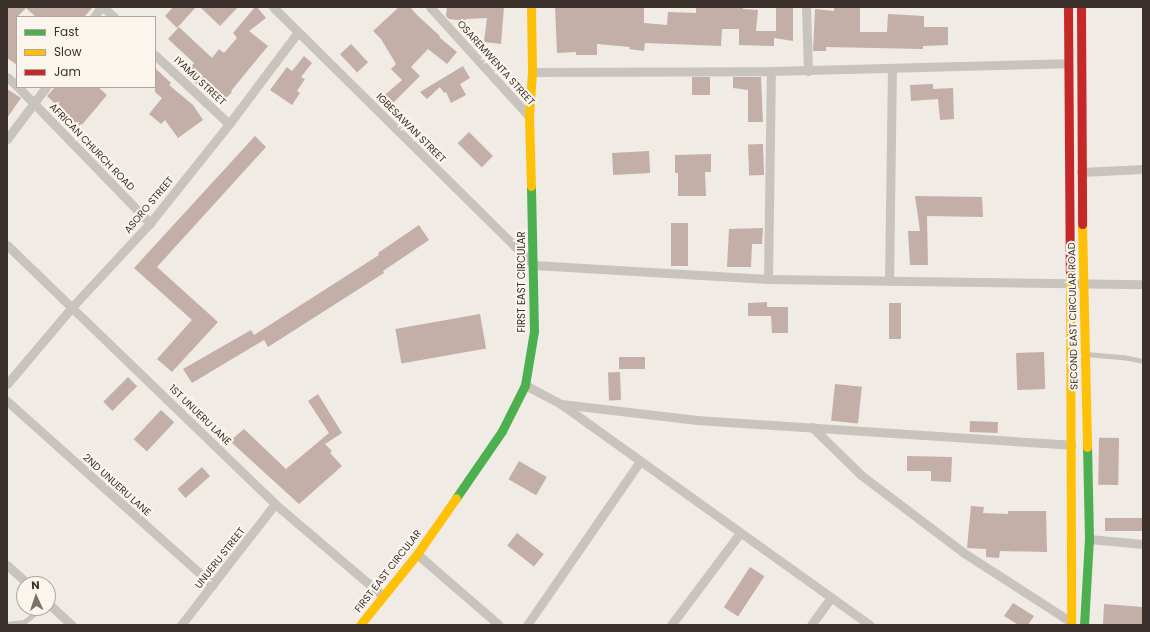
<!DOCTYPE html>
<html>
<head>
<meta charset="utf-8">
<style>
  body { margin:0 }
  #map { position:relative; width:1150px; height:632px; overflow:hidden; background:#f0ebe5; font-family:Poppins,sans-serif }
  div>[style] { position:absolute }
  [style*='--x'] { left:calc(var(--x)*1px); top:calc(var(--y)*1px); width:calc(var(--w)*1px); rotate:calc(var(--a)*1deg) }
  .building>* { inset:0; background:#c3afa7; transform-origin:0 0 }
  .lane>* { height:4.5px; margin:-2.25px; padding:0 2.25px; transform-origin:2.25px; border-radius:2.25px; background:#c9c3be }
  .street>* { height:9px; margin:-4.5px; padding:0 4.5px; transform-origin:4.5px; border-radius:4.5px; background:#c9c3be }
  .fast>* { height:9px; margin:-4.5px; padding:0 4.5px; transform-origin:4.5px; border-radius:4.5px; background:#4caf50 }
  .slow>* { height:9px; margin:-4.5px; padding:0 4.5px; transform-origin:4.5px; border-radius:4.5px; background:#ffc107 }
  .jam>* { height:9px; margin:-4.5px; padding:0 4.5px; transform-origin:4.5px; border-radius:4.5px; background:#c62828 }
  span { translate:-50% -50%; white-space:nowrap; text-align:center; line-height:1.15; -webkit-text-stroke:4px #fbf5ee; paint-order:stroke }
  .street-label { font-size:10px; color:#3b302b }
  .frame { position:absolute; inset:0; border:8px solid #3b302b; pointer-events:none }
  .legend { position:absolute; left:16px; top:16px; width:140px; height:72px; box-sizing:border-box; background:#fbf5ee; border:1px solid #aea6a0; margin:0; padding:5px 7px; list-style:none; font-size:12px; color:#3b302b }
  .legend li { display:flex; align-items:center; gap:8px; height:20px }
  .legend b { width:20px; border:1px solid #aea6a0 }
  .north { position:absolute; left:16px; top:576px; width:40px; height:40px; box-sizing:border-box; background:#fbf5ee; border:1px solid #aea6a0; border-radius:50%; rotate:357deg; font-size:11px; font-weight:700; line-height:16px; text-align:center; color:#3b302b }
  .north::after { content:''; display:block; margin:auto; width:14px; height:18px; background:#7a716c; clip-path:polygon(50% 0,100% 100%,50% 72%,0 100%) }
</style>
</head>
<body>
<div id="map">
  <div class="building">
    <i style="clip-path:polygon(7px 7px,93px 7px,84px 17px,36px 17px,26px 8px,17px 17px,17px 65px,7px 58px)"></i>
    <i style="clip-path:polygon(173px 7px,196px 7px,177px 28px,165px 16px)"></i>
    <i style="clip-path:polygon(200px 7px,238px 7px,220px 26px)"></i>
    <i style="clip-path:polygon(255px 7px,257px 7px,266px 18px,249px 31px,268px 46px,231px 91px,232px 92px,220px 104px,185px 74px,194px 63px,168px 39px,179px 27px,212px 58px,219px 49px,224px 53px,237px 38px,233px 33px)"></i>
    <i style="clip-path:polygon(399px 7px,410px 7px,417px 15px,440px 36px,439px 37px,457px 52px,447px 64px,428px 49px,411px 67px,420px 76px,387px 109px,379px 100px,402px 80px,391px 69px,396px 64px,381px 39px,373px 31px)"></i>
    <i style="clip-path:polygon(447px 7px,504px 7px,501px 44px,484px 42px,487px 18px,466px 19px,466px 21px,449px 19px,446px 16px)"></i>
    <i style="clip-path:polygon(555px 7px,644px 7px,644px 23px,667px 25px,668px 12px,696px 13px,696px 7px,743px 7px,743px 9px,758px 10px,756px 31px,776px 31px,776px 7px,793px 7px,793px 41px,774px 38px,774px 46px,739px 45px,739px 29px,722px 29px,721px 46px,645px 43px,644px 51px,629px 49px,630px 47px,597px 44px,597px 55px,576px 55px,576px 52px,557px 53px)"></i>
    <i style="clip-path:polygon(834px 7px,860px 7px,860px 32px,887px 32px,888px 14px,924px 16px,924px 27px,948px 27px,948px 45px,923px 46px,923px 49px,826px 47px,826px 51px,813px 51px,815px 9px,834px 11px)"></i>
    <i style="left:351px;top:44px;width:25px;height:15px;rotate:47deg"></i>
    <i style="clip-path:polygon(304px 56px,312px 63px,301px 77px,305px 79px,297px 91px,300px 93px,292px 105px,270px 90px,287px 67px,292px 71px)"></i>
    <i style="clip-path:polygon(463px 66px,470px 78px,460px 84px,466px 95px,451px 103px,446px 92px,444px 93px,440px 87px,427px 99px,420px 92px)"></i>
    <i style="clip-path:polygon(155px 68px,171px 83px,169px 85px,193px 105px,203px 120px,178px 138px,165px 120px,161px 124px,149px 114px,162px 98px,155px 92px)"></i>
    <i style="left:692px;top:77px;width:18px;height:18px"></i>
    <i style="clip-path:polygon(733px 77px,761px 77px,763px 122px,748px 122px,748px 90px,733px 88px)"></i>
    <i style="clip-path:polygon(933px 84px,933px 89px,953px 88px,954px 119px,940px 120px,938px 99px,911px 101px,910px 85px)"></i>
    <i style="clip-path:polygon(55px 87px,98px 87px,107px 95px,80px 127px,47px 96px)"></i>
    <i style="clip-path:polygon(7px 89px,21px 98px,7px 118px)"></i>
    <i style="left:469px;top:132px;width:34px;height:16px;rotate:45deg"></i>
    <i style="clip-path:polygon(255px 136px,266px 147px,157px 267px,218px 322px,172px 372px,157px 359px,192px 320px,134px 268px)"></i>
    <i style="left:763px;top:144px;width:31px;height:15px;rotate:88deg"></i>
    <i style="left:649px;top:151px;width:22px;height:37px;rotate:87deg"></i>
    <i style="clip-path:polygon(711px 154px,711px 172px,705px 172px,706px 196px,678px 196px,678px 173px,675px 173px,675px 155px)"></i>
    <i style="clip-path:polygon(915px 196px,982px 197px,983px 217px,927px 216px,928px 265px,910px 265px,908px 231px,920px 231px)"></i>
    <i style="left:671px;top:223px;width:17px;height:43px"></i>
    <i style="clip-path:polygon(419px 225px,429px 240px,383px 271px,384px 273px,268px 347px,264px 340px,192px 383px,183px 369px,251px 330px,254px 335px,379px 255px,378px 253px)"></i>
    <i style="clip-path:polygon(763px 228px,762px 244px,752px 244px,751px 267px,727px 267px,729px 229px)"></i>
    <i style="clip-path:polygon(767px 302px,767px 307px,788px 307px,788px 333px,772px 333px,771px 316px,748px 316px,748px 303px)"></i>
    <i style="left:889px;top:303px;width:12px;height:36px"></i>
    <i style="left:480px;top:314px;width:35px;height:86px;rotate:80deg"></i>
    <i style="left:1044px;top:352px;width:37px;height:28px;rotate:88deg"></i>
    <i style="left:645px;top:357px;width:12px;height:26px;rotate:90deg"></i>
    <i style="left:620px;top:372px;width:28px;height:12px;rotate:88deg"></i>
    <i style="left:128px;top:377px;width:13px;height:35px;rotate:45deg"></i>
    <i style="left:835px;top:384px;width:27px;height:37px;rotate:6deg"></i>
    <i style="clip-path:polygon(318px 394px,342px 433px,325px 444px,332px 451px,330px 453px,342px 466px,299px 504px,230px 441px,244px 429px,286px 469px,329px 433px,308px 401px)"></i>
    <i style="left:161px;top:410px;width:18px;height:40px;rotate:43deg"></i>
    <i style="left:970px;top:421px;width:28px;height:11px;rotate:2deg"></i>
    <i style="left:1119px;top:438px;width:47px;height:20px;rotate:91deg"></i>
    <i style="clip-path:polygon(907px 456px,952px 457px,951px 482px,931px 481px,931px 471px,907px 471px)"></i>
    <i style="left:519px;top:461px;width:32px;height:21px;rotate:30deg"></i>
    <i style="left:202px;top:467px;width:12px;height:33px;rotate:48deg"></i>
    <i style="clip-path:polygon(971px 506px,984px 507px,983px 513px,1008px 514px,1008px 511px,1046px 511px,1047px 552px,1000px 551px,999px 558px,986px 557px,986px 549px,967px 548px)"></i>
    <i style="left:1105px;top:518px;width:37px;height:13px"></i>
    <i style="left:517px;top:533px;width:34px;height:16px;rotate:38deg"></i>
    <i style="left:750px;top:567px;width:17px;height:48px;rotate:33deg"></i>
    <i style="clip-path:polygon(1013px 603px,1034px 616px,1028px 625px,1019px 625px,1004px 616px)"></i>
    <i style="clip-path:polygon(1104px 604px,1143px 607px,1143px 625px,1103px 625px)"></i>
  </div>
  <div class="lane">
    <i style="--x:1086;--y:354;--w:37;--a:5"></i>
    <i style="--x:1123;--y:357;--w:20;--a:11"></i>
    <i style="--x:7;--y:624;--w:17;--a:-7"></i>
    <i style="--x:24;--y:622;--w:23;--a:-38"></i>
  </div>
  <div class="street">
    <i style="--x:103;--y:7;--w:15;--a:42"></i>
    <i style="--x:273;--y:7;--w:367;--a:44.7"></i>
    <i style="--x:534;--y:265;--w:234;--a:3.4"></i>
    <i style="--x:768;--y:279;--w:375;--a:0.8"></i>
    <i style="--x:430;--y:7;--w:147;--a:47.8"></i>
    <i style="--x:806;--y:7;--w:64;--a:88.2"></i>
    <i style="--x:94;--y:17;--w:12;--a:-55"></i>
    <i style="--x:155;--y:55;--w:101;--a:43"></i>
    <i style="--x:532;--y:72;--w:239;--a:-0.2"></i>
    <i style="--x:771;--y:71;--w:297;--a:-1.5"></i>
    <i style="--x:7;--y:77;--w:13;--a:42"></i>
    <i style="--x:18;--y:87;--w:190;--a:45.9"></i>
    <i style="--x:7;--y:139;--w:65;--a:-53.1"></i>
    <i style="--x:1081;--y:172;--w:62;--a:-2.8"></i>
    <i style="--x:7;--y:245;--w:373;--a:44"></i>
    <i style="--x:275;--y:504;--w:140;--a:40.4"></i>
    <i style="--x:768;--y:279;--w:208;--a:-89.2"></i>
    <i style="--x:889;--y:281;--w:212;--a:-89.2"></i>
    <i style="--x:7;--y:384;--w:101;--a:-49.8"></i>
    <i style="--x:72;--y:307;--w:115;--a:-47.1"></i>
    <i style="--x:150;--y:223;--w:127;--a:-51.4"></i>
    <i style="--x:229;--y:124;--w:115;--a:-53.1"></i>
    <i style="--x:525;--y:385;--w:41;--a:27.8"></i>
    <i style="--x:561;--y:404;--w:380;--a:35.6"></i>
    <i style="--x:7;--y:401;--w:276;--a:41.8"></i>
    <i style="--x:561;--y:404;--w:137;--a:6.7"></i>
    <i style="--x:697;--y:420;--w:375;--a:3.8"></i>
    <i style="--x:812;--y:427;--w:69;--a:44.4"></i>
    <i style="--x:861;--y:475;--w:129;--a:37.1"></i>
    <i style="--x:964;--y:553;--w:127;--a:32.8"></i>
    <i style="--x:1089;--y:539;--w:54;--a:5.3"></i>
    <i style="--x:417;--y:554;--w:108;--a:40.9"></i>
    <i style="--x:7;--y:565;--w:28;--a:42"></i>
    <i style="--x:48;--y:603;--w:33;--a:43"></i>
    <i style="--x:181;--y:625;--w:153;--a:-52.2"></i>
    <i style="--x:527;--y:625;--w:199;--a:-55.4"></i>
    <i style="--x:671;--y:625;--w:115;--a:-53.1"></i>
    <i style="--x:811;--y:625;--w:34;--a:-54"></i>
  </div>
  <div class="fast">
    <i style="--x:456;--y:498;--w:81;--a:-55.5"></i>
    <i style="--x:502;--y:431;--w:51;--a:-63.4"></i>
    <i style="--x:525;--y:385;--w:55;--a:-80.5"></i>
    <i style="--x:534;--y:331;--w:145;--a:-91.2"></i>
    <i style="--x:1084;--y:625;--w:86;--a:-86.7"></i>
    <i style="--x:1089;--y:539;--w:92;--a:-91.2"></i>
  </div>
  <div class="slow">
    <i style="--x:531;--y:7;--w:65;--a:89.1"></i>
    <i style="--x:532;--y:72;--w:44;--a:93.9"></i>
    <i style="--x:529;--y:116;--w:70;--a:88.4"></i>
    <i style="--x:1082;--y:224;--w:223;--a:88.7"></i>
    <i style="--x:1070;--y:271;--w:354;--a:89.8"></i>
    <i style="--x:360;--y:625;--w:91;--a:-51.2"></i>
    <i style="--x:417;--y:554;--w:68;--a:-55.1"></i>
  </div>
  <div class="jam">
    <i style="--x:1068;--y:7;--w:264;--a:89.6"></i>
    <i style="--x:1081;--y:7;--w:217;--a:89.7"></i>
  </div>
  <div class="street-label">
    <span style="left:496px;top:63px;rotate:48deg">OSAREMWENTA STREET</span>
    <span style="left:200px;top:81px;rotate:43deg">IYAMU STREET</span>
    <span style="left:411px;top:128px;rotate:45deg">IGBESAWAN STREET</span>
    <span style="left:92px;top:147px;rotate:46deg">AFRICAN CHURCH ROAD</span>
    <span style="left:149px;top:205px;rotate:-50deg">ASORO STREET</span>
    <span style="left:522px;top:282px;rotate:-90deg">FIRST EAST CIRCULAR</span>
    <span style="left:1073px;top:316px;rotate:-91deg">SECOND EAST CIRCULAR ROAD</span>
    <span style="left:200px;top:415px;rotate:44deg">1ST UNUERU LANE</span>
    <span style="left:117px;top:485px;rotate:42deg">2ND UNUERU LANE</span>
    <span style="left:220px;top:558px;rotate:-52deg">UNUERU STREET</span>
    <span style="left:388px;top:571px;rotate:-52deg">FIRST EAST CIRCULAR</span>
  </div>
  <div class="frame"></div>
  <ul class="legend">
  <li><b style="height:5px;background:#4caf50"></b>Fast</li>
  <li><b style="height:5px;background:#ffc107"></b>Slow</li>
  <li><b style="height:5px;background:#c62828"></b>Jam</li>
  </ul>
  <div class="north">N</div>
</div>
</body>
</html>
